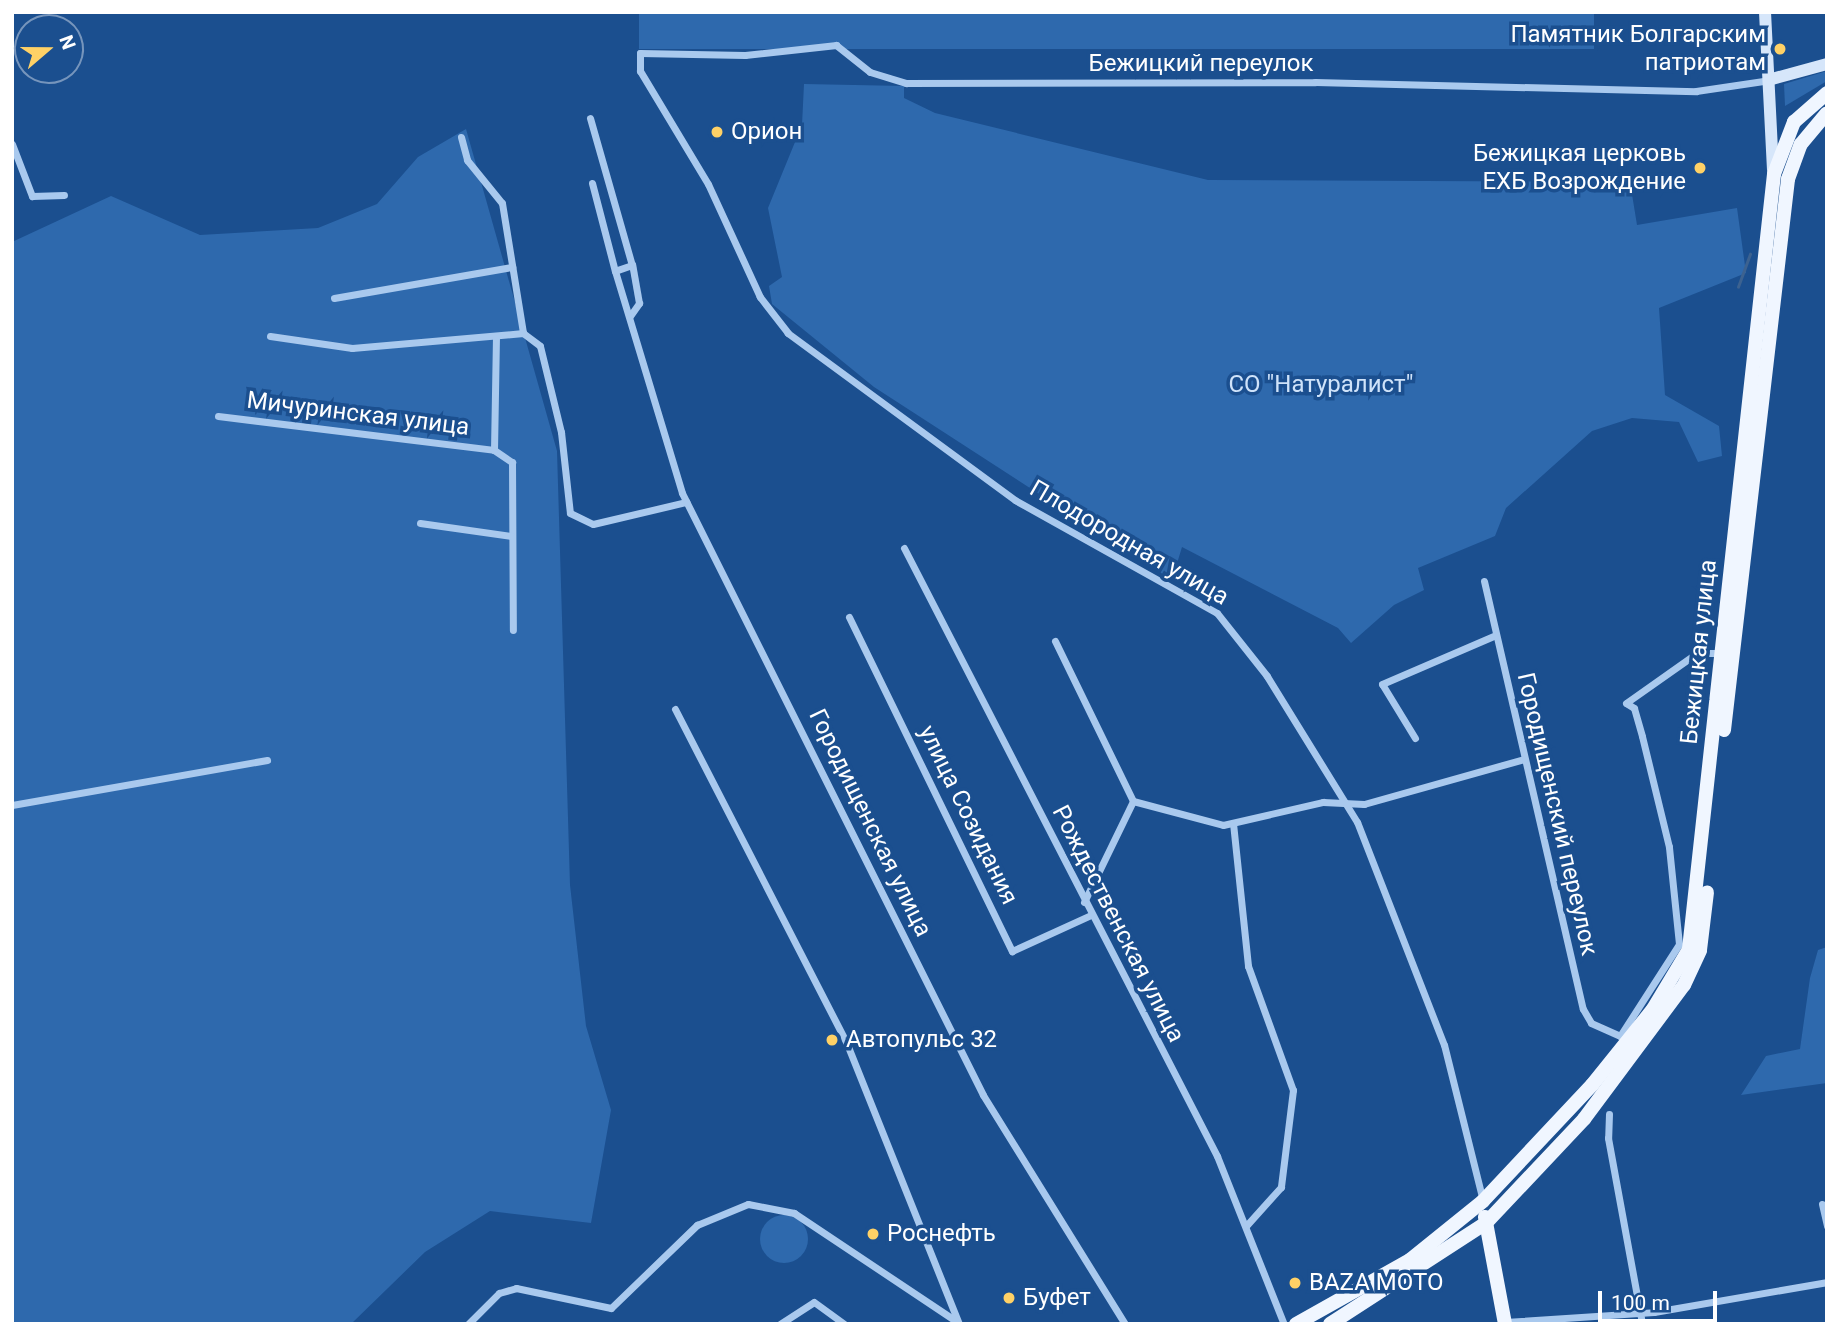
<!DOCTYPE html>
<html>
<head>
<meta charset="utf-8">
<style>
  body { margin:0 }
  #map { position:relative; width:1839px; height:1336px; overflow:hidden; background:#1b4f8f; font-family:Roboto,sans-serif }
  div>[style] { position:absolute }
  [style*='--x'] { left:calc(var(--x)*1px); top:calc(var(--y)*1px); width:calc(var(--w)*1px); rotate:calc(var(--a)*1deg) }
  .green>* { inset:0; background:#2e69ad; transform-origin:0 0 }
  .round { border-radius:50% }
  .stream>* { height:2.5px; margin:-1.25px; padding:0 1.25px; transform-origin:1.25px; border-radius:1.25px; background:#3c6290 }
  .street>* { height:7px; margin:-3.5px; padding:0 3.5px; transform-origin:3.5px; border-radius:3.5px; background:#a9c9ee }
  .secondary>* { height:12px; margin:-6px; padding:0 6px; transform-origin:6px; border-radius:6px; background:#d6e6fa }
  .primary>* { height:14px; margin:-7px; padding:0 7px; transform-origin:7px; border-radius:7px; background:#f0f6ff }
  .dots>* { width:19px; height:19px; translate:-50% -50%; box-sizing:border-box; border:4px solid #1b4f8f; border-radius:50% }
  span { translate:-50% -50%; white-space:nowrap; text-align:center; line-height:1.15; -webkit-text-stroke:7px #1b4f8f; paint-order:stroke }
  .poi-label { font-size:24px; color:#fff }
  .right { translate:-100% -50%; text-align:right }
  .left { translate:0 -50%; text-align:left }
  .street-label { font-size:24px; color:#fff }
  .park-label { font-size:24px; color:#cfe3fa }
  .frame { position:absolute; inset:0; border:14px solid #fff; pointer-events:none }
  .north { position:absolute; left:14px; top:14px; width:70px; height:70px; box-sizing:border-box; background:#1b4f8f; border:2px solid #7695bc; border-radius:50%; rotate:70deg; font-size:19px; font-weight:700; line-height:28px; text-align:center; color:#fff }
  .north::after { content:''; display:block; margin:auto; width:24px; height:32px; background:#ffd166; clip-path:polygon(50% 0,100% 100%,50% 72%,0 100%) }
  .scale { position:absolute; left:1598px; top:1291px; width:119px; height:32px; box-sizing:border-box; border:4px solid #fff; border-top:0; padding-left:9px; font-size:21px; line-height:24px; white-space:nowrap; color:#fff; -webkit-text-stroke:5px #1b4f8f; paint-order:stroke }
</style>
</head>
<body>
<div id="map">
  <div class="green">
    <i style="left:639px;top:12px;width:955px;height:37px"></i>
    <i style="clip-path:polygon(1827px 71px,1827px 81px,1785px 106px,1784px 84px)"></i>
    <i style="clip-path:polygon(804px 84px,904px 86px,904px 98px,935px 113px,1208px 180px,1630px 182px,1637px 225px,1737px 208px,1746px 273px,1659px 308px,1665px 395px,1719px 426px,1722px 456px,1698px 462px,1679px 422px,1632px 418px,1592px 431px,1506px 508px,1495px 536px,1418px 568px,1424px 590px,1394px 605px,1351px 643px,1338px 628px,1182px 547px,1172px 580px,874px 387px,772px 304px,769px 286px,782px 277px,768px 208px,802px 125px)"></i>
    <i style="clip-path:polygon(466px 129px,557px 451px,570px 885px,586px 1026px,611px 1110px,591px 1223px,490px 1211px,425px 1252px,351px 1324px,12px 1324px,12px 242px,111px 196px,200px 235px,318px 228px,377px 204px,418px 157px)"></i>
    <i style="clip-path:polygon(1827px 947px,1827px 1083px,1741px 1095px,1766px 1056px,1800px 1049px,1810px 978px,1818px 950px)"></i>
    <i class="round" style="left:760px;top:1215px;width:48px;height:48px"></i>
  </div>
  <div class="stream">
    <i style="--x:1738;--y:287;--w:35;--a:-70"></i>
  </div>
  <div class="street">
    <i style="--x:590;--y:118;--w:153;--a:74.1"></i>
    <i style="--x:461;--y:137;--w:24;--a:75"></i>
    <i style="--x:467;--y:160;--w:55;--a:50.9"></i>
    <i style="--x:502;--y:203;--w:132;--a:80.8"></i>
    <i style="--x:12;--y:144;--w:56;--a:69"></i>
    <i style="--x:32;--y:196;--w:32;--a:-2"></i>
    <i style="--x:592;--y:183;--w:91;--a:75.4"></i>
    <i style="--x:334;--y:298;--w:181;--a:-9.9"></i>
    <i style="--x:630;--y:316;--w:16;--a:-55"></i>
    <i style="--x:639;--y:303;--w:39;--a:-100"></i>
    <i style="--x:632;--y:265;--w:18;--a:161"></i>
    <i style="--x:615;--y:271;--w:232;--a:73.2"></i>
    <i style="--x:682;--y:493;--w:673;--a:63.43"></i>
    <i style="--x:983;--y:1095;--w:269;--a:58.2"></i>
    <i style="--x:270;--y:336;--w:83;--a:8.3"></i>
    <i style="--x:352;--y:348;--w:172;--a:-5"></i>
    <i style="--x:523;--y:333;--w:21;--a:37"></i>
    <i style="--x:540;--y:346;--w:89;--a:76.3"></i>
    <i style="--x:561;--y:432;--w:81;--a:83.7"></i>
    <i style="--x:570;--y:513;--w:25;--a:26"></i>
    <i style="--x:593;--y:524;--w:96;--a:-13.3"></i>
    <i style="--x:496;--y:336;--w:114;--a:91"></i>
    <i style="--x:494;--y:450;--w:22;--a:34"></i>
    <i style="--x:512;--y:462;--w:168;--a:89.7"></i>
    <i style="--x:218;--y:416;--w:278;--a:7"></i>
    <i style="--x:420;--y:523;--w:92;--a:8.1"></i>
    <i style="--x:904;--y:548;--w:684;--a:62.76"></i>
    <i style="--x:1217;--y:1156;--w:181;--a:68.3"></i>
    <i style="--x:1484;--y:581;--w:439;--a:77"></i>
    <i style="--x:1583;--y:1009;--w:16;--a:60"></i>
    <i style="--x:1591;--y:1023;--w:32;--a:24"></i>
    <i style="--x:1620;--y:1036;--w:109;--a:-57.3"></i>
    <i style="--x:1679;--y:944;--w:98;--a:-95.9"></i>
    <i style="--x:1669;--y:847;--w:114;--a:-103.7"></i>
    <i style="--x:1642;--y:736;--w:29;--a:-106"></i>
    <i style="--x:1634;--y:708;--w:9;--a:-148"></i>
    <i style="--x:1626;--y:703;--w:87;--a:-35.2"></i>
    <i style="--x:1697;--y:653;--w:25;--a:0"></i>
    <i style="--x:849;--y:617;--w:372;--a:64"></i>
    <i style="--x:1012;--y:951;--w:87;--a:-24.5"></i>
    <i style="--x:1055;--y:641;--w:178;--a:64"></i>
    <i style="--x:675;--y:709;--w:377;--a:62.8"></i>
    <i style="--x:847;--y:1044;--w:302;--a:68.2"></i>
    <i style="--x:1415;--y:738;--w:63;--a:-121.4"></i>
    <i style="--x:1382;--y:684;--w:124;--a:-23.3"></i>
    <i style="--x:1133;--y:801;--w:93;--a:14.9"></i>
    <i style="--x:1223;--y:825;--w:103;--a:-13"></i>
    <i style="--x:1323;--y:802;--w:41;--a:2.8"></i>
    <i style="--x:1364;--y:804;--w:166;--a:-15.7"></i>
    <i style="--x:12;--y:805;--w:259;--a:-10"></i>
    <i style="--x:1233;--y:823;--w:144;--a:84"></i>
    <i style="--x:1248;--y:966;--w:132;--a:70.1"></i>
    <i style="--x:1293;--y:1090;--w:98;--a:97.1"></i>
    <i style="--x:1281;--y:1187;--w:52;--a:131.9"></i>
    <i style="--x:1084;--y:902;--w:112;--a:-64.1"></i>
    <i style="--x:1609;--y:1114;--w:24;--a:92"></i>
    <i style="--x:1608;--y:1138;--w:189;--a:79.6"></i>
    <i style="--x:1483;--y:1201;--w:161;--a:-104"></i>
    <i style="--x:1444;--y:1045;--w:239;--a:-111.3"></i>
    <i style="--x:1357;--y:822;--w:172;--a:-121.7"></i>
    <i style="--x:1267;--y:676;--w:80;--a:-128.4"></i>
    <i style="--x:1217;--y:613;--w:231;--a:-150.8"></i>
    <i style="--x:1015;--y:500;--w:282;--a:-143.7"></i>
    <i style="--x:788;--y:333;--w:46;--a:-127.9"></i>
    <i style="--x:760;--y:297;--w:124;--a:-114.7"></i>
    <i style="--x:708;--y:184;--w:132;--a:-121"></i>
    <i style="--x:640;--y:71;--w:18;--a:-90"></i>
    <i style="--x:640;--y:53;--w:105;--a:1.1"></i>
    <i style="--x:745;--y:55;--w:92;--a:-6.3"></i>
    <i style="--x:836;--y:45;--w:43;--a:38.5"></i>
    <i style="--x:870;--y:72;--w:38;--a:17"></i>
    <i style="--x:906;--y:83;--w:409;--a:-0.1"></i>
    <i style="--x:1315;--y:82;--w:381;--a:1.4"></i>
    <i style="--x:1696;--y:91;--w:75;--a:-8.5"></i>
    <i style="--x:1822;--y:1204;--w:23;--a:77"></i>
    <i style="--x:1505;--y:1322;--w:149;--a:-3.8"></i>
    <i style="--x:1654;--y:1312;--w:176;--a:-9.8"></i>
    <i style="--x:468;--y:1324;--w:44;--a:-45"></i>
    <i style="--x:499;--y:1293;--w:18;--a:-16"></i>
    <i style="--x:516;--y:1288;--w:97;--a:11.9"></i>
    <i style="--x:611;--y:1308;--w:120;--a:-44"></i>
    <i style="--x:697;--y:1225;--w:55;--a:-22.4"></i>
    <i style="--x:748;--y:1204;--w:47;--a:11.1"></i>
    <i style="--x:794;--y:1213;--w:191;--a:33.7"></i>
    <i style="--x:780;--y:1324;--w:40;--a:-32.9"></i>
    <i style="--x:814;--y:1302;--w:37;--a:36"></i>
  </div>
  <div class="secondary">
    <i style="--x:1765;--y:12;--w:158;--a:87.1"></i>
    <i style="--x:1772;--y:79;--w:57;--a:-15.3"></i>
  </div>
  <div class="primary">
    <i style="--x:1724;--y:730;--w:555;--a:-83.37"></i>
    <i style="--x:1788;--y:179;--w:37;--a:-70"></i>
    <i style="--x:1801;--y:144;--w:40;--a:-50"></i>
    <i style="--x:1485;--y:1217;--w:109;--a:79.4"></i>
    <i style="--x:1296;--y:1324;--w:131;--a:-29.3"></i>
    <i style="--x:1410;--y:1260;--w:94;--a:-38.9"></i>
    <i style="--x:1483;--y:1201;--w:159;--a:-46.8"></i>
    <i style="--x:1592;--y:1085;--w:97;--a:-51.2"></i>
    <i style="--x:1653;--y:1009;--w:70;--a:-59"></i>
    <i style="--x:1689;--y:949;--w:780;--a:-83.74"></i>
    <i style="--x:1774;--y:174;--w:56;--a:-69"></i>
    <i style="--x:1794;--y:122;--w:44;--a:-41.3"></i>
    <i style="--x:1330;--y:1324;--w:186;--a:-32.9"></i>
    <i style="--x:1486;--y:1223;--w:143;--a:-46.7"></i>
    <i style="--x:1584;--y:1119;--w:167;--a:-53.3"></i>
    <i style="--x:1684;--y:985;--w:38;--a:-65"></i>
    <i style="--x:1700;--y:950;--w:58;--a:-83.1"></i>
  </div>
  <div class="dots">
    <i style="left:1780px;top:49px;background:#ffd166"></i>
    <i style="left:717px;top:132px;background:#ffd166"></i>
    <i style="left:1700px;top:168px;background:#ffd166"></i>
    <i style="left:832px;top:1040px;background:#ffd166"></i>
    <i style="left:873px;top:1234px;background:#ffd166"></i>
    <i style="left:1295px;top:1283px;background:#ffd166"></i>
    <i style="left:1009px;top:1298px;background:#ffd166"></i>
  </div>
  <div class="poi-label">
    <span class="right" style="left:1766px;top:49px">Памятник Болгарским<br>патриотам</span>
    <span class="left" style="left:731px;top:132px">Орион</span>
    <span class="right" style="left:1686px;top:168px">Бежицкая церковь<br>ЕХБ Возрождение</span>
    <span class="left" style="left:846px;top:1040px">Автопульс 32</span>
    <span class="left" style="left:887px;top:1234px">Роснефть</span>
    <span class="left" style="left:1309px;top:1283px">BAZA MOTO</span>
    <span class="left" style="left:1023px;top:1298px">Буфет</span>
  </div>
  <div class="street-label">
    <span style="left:1201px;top:64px">Бежицкий переулок</span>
    <span style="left:358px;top:414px;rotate:7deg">Мичуринская улица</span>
    <span style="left:1129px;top:543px;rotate:30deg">Плодородная улица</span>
    <span style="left:1699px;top:652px;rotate:-84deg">Бежицкая улица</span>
    <span style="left:1557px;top:814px;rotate:77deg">Городищенский переулок</span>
    <span style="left:968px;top:815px;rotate:64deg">улица Созидания</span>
    <span style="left:870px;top:823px;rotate:64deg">Городищенская улица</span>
    <span style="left:1118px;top:924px;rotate:63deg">Рождественская улица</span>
  </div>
  <div class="park-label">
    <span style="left:1321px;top:385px">СО "Натуралист"</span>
  </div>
  <div class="frame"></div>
  <div class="north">N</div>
  <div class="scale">100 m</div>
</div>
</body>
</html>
